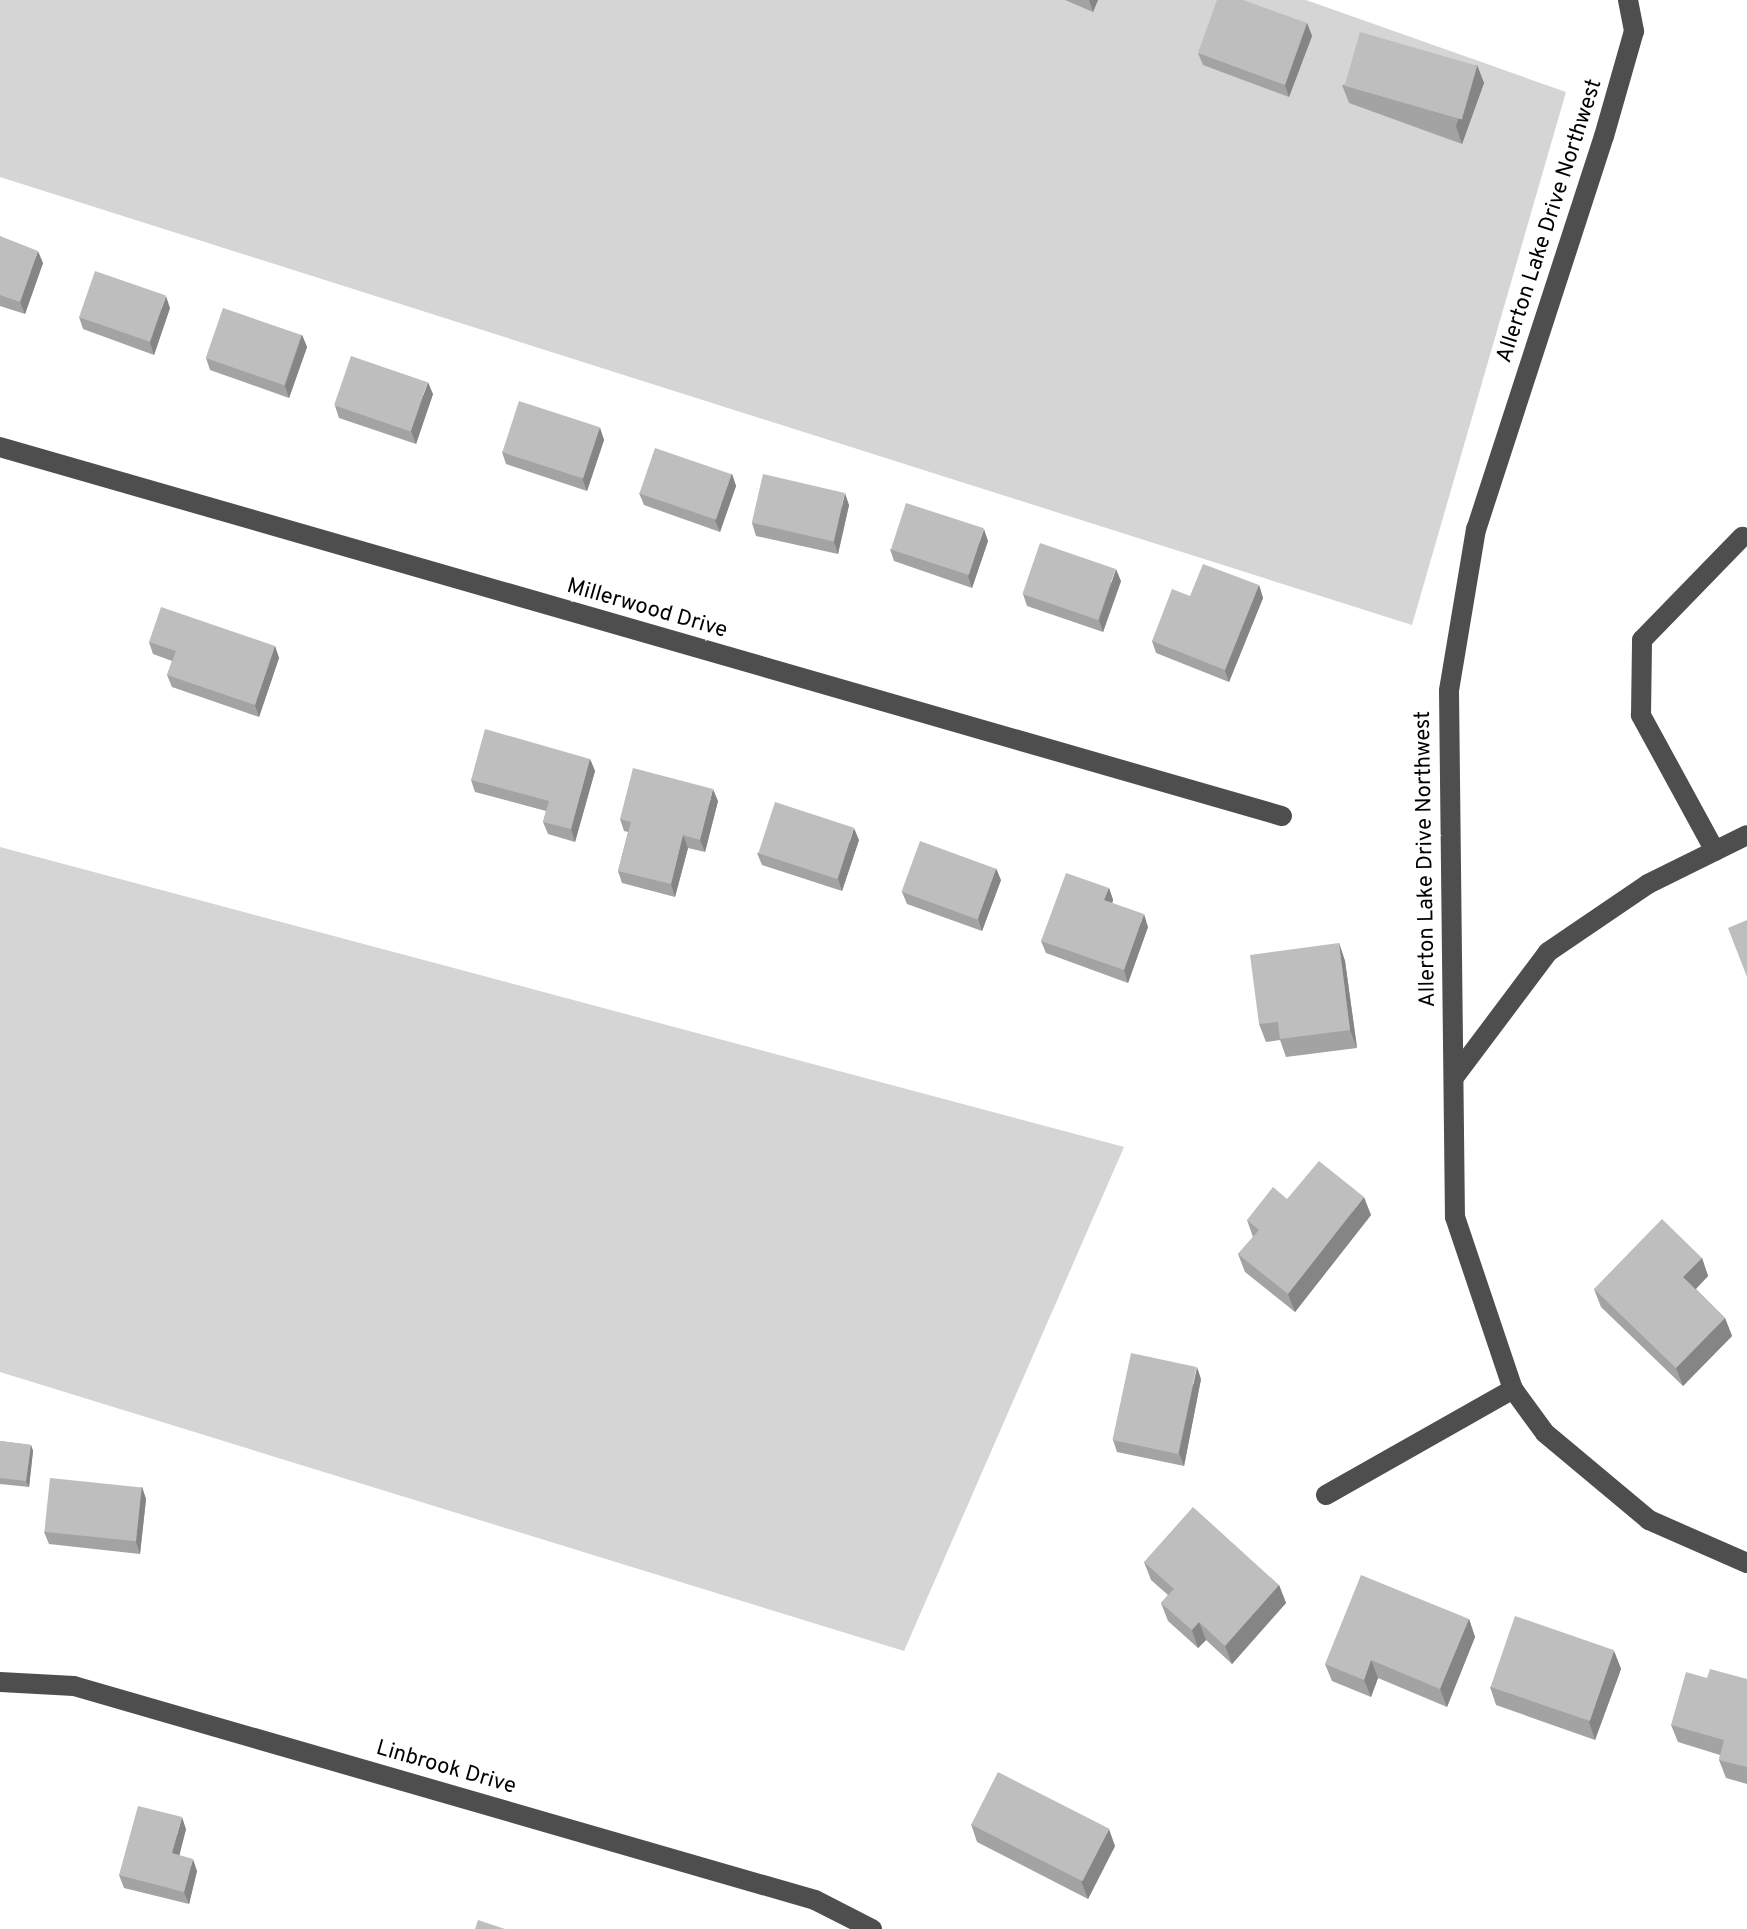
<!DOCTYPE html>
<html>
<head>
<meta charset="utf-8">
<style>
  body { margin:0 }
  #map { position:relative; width:1747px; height:1929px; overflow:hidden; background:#fff; font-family:Overpass,sans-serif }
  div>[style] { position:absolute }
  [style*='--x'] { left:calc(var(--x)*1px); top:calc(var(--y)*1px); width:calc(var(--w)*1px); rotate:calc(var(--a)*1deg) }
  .green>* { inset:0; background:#d5d5d5 }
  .minor>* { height:20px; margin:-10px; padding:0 10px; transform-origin:10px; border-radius:10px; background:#4e4e4e }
  .wall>* { inset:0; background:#a3a3a3 }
  .shaded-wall>* { inset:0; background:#858585 }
  .building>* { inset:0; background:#bebebe; transform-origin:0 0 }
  span { translate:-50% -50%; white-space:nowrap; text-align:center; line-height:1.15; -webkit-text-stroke:7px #fff; paint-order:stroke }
  .street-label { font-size:22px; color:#000 }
</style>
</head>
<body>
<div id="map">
  <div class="green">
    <i style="clip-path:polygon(0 0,1306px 0,1566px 92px,1412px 625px,0 177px)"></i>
    <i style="clip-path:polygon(0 847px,1124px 1147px,904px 1651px,0 1372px)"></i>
  </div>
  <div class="minor">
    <i style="--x:1628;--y:0;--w:32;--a:79"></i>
    <i style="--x:1634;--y:31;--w:109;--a:105.9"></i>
    <i style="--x:1604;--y:136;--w:413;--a:108"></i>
    <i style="--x:1476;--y:529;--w:164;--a:99.5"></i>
    <i style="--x:1449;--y:691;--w:526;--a:89.35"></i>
    <i style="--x:1455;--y:1217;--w:182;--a:71.4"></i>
    <i style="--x:1513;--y:1389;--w:54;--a:54"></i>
    <i style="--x:1545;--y:1433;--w:136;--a:39.9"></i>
    <i style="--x:1649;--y:1520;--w:107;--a:23.7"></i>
    <i style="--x:0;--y:447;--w:1334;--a:16.06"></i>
    <i style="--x:1715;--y:851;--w:155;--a:-118.6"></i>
    <i style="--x:1641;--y:715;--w:75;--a:-89.2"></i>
    <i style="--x:1642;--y:640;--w:144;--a:-45.8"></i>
    <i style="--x:1455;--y:1076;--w:155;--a:-53.1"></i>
    <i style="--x:1548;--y:952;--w:121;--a:-34.2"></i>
    <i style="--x:1648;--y:884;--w:110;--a:-26.3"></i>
    <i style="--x:1326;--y:1495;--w:215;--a:-29.5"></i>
    <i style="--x:0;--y:1682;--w:74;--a:3.1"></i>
    <i style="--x:74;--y:1686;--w:771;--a:16.11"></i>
    <i style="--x:815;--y:1900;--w:64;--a:27"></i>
  </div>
  <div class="wall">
    <i style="clip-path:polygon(1065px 0,1098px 0,1093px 12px)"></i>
    <i style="clip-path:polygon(1307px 23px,1312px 36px,1289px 97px,1203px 65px,1198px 53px)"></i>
    <i style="clip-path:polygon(1477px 65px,1484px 83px,1462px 144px,1349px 103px,1342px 85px)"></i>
    <i style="clip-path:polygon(0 236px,43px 263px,25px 314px,0 306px)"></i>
    <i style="clip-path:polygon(170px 308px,154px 355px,83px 329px,79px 317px)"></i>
    <i style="clip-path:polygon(302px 335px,307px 347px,289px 398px,210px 370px,206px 358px)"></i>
    <i style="clip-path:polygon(433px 394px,416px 444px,339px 418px,335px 406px)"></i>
    <i style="clip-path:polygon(600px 428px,604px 440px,587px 491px,506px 464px,502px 452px)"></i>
    <i style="clip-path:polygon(732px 474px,736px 486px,720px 532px,644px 505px,639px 493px)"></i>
    <i style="clip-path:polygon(849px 505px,838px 554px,756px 536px,752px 523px)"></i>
    <i style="clip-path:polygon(988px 541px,972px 588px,894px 561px,890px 549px)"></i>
    <i style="clip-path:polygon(1121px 581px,1103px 632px,1027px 606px,1023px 594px)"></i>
    <i style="clip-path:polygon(1259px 585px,1263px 598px,1229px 682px,1156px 653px,1152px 641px,1190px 596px)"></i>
    <i style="clip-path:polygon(149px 642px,275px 646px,279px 658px,259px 717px,172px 687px,167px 675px,172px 661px,153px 654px)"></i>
    <i style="clip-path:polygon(590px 759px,595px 771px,575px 842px,548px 834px,543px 822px,546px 811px,475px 792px,471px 780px)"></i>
    <i style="clip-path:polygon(718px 801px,705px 852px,688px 848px,675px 897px,622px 883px,618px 871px,628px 832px,624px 831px,620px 819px)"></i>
    <i style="clip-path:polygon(859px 840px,842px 891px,762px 865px,757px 853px)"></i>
    <i style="clip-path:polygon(1001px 880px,982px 931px,907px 904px,902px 892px)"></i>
    <i style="clip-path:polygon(1109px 888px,1113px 900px,1112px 903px,1148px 927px,1128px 983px,1046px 953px,1041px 941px)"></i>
    <i style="clip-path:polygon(1339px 943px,1345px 961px,1357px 1048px,1286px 1057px,1280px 1040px,1266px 1042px,1259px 1024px)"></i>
    <i style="clip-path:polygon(1287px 1199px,1371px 1215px,1295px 1312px,1245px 1272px,1238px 1254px,1253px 1237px,1247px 1220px)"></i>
    <i style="clip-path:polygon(1702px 1258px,1708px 1276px,1696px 1289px,1725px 1318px,1732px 1336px,1683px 1386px,1601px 1307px,1594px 1289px)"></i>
    <i style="clip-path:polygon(1201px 1379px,1184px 1466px,1117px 1452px,1113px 1440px)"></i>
    <i style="clip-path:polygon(0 1441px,31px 1445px,33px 1451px,29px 1487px,0 1484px)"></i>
    <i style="clip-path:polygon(142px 1487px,146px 1499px,140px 1554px,49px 1544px,44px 1532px)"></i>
    <i style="clip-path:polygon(1144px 1562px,1279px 1585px,1286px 1603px,1232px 1664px,1206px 1640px,1198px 1648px,1168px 1621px,1161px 1603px,1168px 1595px,1151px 1580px)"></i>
    <i style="clip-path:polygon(1469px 1619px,1475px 1637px,1447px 1707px,1378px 1678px,1371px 1697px,1332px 1681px,1325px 1664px)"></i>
    <i style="clip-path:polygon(1614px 1651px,1621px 1669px,1595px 1740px,1496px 1705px,1490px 1687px)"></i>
    <i style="clip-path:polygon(1707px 1678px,1747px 1679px,1747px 1784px,1726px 1778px,1719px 1760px,1720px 1755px,1678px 1742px,1671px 1725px)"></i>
    <i style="clip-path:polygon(971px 1824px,1115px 1846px,1088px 1899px,977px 1842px)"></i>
    <i style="clip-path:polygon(186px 1829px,179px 1855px,197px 1871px,189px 1904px,124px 1888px,119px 1875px)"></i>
  </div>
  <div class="shaded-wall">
    <i style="clip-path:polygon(1089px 0,1098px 0,1093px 12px)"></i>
    <i style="clip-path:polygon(1307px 23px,1312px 36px,1289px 97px,1285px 85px)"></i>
    <i style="clip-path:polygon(1477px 65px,1484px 83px,1462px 144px,1456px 126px)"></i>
    <i style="clip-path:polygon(38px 251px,43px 263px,25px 314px,20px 302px)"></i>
    <i style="clip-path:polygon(166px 296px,170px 308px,154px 355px,150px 342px)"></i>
    <i style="clip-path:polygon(302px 335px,307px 347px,289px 398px,285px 386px)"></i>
    <i style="clip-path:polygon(428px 382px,433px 394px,416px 444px,411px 431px)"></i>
    <i style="clip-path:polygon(600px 428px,604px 440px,587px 491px,582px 478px)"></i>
    <i style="clip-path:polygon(732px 474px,736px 486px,720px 532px,715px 520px)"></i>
    <i style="clip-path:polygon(845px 493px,849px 505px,838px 554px,834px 542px)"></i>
    <i style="clip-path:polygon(984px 529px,988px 541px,972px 588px,968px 576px)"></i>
    <i style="clip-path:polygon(1116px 569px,1121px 581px,1103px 632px,1099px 620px)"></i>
    <i style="clip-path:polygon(1259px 585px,1263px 598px,1229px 682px,1225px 670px)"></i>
    <i style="clip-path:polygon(275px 646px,279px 658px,259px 717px,255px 705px)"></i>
    <i style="clip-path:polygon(590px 759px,595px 771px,575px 842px,571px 829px)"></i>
    <i style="clip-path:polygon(713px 789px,718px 801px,705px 852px,700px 840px)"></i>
    <i style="clip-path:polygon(854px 828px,859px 840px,842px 891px,838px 879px)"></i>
    <i style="clip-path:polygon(683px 835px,688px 848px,675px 897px,671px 884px)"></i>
    <i style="clip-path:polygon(996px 868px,1001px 880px,982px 931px,978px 918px)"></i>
    <i style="clip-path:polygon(1109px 888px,1113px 900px,1109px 913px,1104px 900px)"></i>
    <i style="clip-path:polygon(1144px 914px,1148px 927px,1128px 983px,1124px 970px)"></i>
    <i style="clip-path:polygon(1339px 943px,1345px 961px,1357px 1048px,1350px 1030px)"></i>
    <i style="clip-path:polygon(1364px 1197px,1371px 1215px,1295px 1312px,1288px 1294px)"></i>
    <i style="clip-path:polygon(1702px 1258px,1708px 1276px,1690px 1295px,1683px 1277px)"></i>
    <i style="clip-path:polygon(1725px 1318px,1732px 1336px,1683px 1386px,1676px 1368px)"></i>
    <i style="clip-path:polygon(1197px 1367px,1201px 1379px,1184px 1466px,1179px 1453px)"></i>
    <i style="clip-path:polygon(31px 1445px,33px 1451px,29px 1487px,26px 1481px)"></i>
    <i style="clip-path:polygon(142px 1487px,146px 1499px,140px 1554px,136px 1542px)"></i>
    <i style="clip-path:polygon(1279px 1585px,1286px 1603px,1232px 1664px,1225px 1646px)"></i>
    <i style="clip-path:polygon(1469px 1619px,1475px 1637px,1447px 1707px,1440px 1689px)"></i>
    <i style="clip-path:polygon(1199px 1622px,1206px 1640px,1198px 1648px,1192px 1630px)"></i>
    <i style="clip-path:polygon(1614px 1651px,1621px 1669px,1595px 1740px,1589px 1722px)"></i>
    <i style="clip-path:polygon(1371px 1660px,1378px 1678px,1371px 1697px,1364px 1680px)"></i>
    <i style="clip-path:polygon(182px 1817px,186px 1829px,177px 1865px,172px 1853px)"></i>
    <i style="clip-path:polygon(1109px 1829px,1115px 1846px,1088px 1899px,1081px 1881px)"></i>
    <i style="clip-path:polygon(193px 1859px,197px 1871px,189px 1904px,184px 1892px)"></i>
  </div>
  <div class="building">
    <i style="clip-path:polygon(1217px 0,1243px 0,1307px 23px,1285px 85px,1198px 53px)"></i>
    <i style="left:1360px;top:32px;width:122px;height:56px;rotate:16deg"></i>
    <i style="clip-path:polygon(0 236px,38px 251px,20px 302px,0 295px)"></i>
    <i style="left:95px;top:271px;width:75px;height:49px;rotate:19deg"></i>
    <i style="left:223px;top:308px;width:83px;height:53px;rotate:19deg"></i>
    <i style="left:351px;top:356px;width:81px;height:52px;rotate:19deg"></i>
    <i style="left:519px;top:401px;width:85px;height:54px;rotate:18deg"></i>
    <i style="left:655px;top:448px;width:81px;height:48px;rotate:19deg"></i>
    <i style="left:763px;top:474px;width:84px;height:50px;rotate:13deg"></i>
    <i style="left:906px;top:503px;width:82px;height:49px;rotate:18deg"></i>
    <i style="left:1040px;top:543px;width:80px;height:54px;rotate:19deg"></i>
    <i style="clip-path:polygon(1203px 564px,1259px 585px,1225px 670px,1152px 641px,1172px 589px,1190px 596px)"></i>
    <i style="clip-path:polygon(161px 607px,275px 646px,255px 705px,167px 675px,176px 651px,149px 642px)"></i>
    <i style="clip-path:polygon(485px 729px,590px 759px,571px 829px,543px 822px,549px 801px,471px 780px)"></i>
    <i style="clip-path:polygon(633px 768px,713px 789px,700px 840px,683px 835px,671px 884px,618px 871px,631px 822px,620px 819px)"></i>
    <i style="left:775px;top:802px;width:83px;height:54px;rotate:18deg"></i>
    <i style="left:920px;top:841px;width:81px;height:54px;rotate:20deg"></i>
    <i style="clip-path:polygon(1066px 873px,1109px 888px,1104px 900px,1144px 914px,1124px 970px,1041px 941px)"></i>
    <i style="clip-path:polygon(1747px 920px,1747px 977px,1728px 928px)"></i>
    <i style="clip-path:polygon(1339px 943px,1350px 1030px,1280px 1039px,1278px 1022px,1259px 1024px,1250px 955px)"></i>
    <i style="clip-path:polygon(1319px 1161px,1364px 1197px,1288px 1294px,1238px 1254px,1259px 1230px,1247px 1220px,1273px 1187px,1287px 1199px)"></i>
    <i style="clip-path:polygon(1662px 1219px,1702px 1258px,1683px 1277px,1725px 1318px,1676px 1368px,1594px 1289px)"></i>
    <i style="left:1131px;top:1353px;width:67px;height:89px;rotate:12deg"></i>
    <i style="clip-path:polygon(0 1441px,31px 1445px,26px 1481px,0 1478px)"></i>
    <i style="left:50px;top:1478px;width:92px;height:54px;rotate:6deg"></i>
    <i style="clip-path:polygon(1193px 1507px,1279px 1585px,1225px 1646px,1199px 1622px,1192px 1630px,1161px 1603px,1174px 1589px,1144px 1562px)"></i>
    <i style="clip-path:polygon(1361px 1575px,1469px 1619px,1440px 1689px,1371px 1660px,1364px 1680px,1325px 1664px)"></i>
    <i style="left:1515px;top:1616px;width:105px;height:75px;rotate:19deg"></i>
    <i style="clip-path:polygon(1710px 1669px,1747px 1679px,1747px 1767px,1719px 1760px,1724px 1740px,1671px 1725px,1686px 1672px,1707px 1678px)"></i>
    <i style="left:998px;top:1772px;width:125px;height:59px;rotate:27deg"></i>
    <i style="clip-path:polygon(138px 1806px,182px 1817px,172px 1853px,193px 1859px,184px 1892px,119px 1875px)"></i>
    <i style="clip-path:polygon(478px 1920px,505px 1929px,475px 1929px)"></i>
  </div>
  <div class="street-label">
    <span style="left:1550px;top:221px;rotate:-72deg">Allerton Lake Drive Northwest</span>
    <span style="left:647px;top:609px;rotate:16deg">Millerwood Drive</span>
    <span style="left:1426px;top:859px;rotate:-91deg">Allerton Lake Drive Northwest</span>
    <span style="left:446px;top:1768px;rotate:16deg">Linbrook Drive</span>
  </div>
</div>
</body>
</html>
